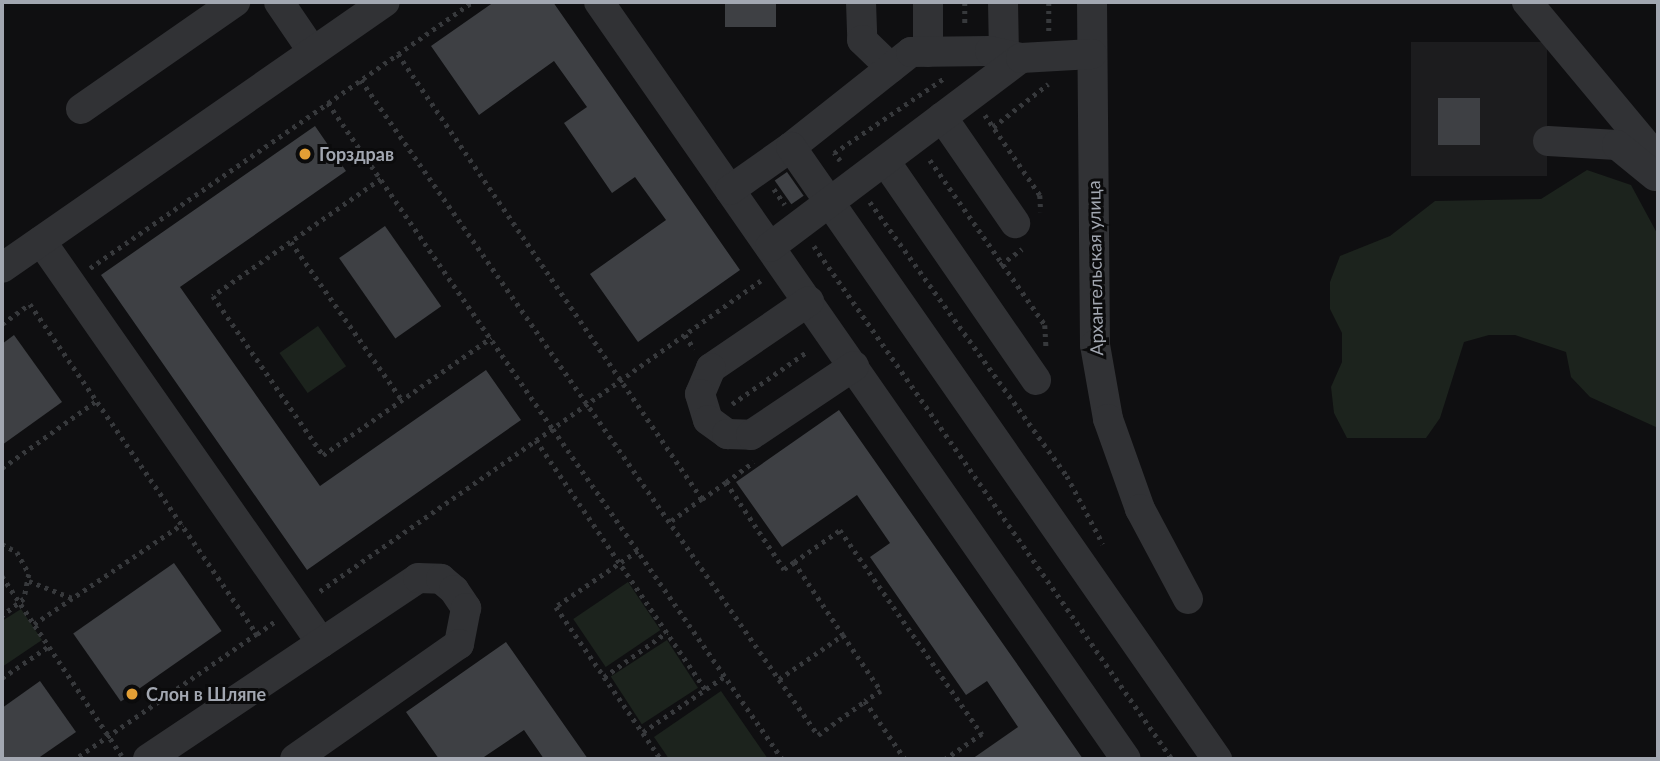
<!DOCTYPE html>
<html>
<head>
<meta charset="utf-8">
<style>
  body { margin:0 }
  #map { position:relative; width:1660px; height:761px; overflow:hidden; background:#0f0f11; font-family:Lato,sans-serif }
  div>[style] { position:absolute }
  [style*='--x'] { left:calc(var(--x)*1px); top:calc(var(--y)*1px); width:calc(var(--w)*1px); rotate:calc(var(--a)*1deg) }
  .built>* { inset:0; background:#1c1c1e; transform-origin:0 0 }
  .green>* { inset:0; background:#1c231d; transform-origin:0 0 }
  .building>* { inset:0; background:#3e4044; transform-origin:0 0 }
  .path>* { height:4.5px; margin-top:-2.25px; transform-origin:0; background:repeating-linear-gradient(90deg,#37393c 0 3.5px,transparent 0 8.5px) }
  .minor>* { height:30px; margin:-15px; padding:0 15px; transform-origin:15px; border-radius:15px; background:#313235 }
  .dots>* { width:19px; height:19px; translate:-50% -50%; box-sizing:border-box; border:4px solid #0b0b0c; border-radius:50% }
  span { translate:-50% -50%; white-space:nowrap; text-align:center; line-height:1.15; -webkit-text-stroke:6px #0b0b0c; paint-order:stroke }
  .poi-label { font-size:18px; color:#a2a7b1; font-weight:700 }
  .left { translate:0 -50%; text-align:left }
  .street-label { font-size:18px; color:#a2a7b1 }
  .frame { position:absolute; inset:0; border:4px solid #a2a7b1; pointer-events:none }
</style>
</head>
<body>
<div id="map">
  <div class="built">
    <i style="left:1547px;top:42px;width:134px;height:136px;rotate:90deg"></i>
  </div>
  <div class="green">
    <i style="clip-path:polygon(1587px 170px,1631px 185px,1658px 235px,1658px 428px,1590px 397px,1571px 377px,1566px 352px,1515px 335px,1489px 335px,1464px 342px,1440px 418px,1426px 438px,1347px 438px,1334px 413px,1331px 387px,1342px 362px,1342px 333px,1330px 309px,1330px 282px,1340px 256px,1390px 236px,1435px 201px,1541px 199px)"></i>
    <i style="left:318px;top:326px;width:49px;height:47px;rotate:55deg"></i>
    <i style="left:628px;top:582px;width:58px;height:66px;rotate:56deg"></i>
    <i style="clip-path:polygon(21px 609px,42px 640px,2px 667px,2px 621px)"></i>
    <i style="left:667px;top:640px;width:57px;height:67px;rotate:57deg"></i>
    <i style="clip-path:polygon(721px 691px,768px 759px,669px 759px,654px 737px)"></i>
  </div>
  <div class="building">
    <i style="clip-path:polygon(494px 2px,553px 2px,740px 270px,638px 342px,590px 274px,666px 220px,635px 177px,612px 193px,564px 123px,587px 107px,554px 61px,479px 115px,431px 46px)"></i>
    <i style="left:725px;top:2px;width:51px;height:25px"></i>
    <i style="left:1480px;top:98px;width:47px;height:42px;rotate:90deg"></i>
    <i style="clip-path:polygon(315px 126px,346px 171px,180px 287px,320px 486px,486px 370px,521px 420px,307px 570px,101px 275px)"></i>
    <i style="left:787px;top:172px;width:29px;height:15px;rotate:55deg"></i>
    <i style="left:385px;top:226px;width:98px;height:56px;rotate:55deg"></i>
    <i style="clip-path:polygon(14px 335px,62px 402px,2px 445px,2px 344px)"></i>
    <i style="clip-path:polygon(839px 410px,1015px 661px,1083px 759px,972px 759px,1018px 727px,987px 681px,966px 695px,870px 557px,890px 543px,857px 495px,782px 547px,736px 482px)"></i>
    <i style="left:174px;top:563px;width:83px;height:123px;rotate:55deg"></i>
    <i style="clip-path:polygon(506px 642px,553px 709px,588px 759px,544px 759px,524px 730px,481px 759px,439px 759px,406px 712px)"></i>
    <i style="clip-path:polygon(40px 681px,76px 732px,37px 759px,2px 759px,2px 708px)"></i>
  </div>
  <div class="path">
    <i style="--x:965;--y:2;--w:23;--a:90"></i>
    <i style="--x:1049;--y:2;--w:29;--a:90"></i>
    <i style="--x:398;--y:54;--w:539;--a:55.66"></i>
    <i style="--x:702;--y:499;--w:39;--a:144"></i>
    <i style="--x:361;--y:80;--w:799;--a:55.1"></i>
    <i style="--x:818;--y:735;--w:58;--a:-35.9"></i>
    <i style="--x:865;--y:701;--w:70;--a:55.4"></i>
    <i style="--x:328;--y:103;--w:176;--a:-35"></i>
    <i style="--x:985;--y:115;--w:97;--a:55.5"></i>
    <i style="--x:1040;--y:195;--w:17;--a:87"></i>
    <i style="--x:993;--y:127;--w:70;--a:-38"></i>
    <i style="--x:930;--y:160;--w:201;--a:55.1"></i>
    <i style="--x:1045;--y:325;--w:21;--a:87"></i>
    <i style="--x:840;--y:161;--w:10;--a:-127"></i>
    <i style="--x:834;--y:153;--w:132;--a:-34.2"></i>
    <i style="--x:381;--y:179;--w:205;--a:145.1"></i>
    <i style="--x:213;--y:296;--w:193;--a:55.3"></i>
    <i style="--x:323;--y:455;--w:205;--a:-34.9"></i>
    <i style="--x:774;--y:189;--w:19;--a:55"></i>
    <i style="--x:870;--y:202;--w:337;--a:54.3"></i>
    <i style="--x:1067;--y:476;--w:77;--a:62.1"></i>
    <i style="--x:291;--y:242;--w:193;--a:54.9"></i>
    <i style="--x:814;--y:246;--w:626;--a:55.09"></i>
    <i style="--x:1000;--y:265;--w:27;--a:-36"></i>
    <i style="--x:90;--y:268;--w:290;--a:-34.7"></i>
    <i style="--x:328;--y:103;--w:396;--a:55.4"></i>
    <i style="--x:553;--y:429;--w:285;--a:145.1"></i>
    <i style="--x:761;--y:281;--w:255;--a:144.6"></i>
    <i style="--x:553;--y:429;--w:402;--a:55.2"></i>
    <i style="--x:2;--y:324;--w:34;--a:-36"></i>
    <i style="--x:30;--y:304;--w:401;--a:55.5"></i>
    <i style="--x:257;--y:634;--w:220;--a:145.4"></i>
    <i style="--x:685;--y:335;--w:17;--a:57"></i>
    <i style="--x:732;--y:404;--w:93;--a:-34.9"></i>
    <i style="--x:536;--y:440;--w:301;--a:55.8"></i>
    <i style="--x:2;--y:468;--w:115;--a:-35.5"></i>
    <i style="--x:726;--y:482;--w:34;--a:-36"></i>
    <i style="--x:702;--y:499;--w:29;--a:-35"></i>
    <i style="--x:726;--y:482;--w:105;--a:56.3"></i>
    <i style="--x:784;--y:569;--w:12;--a:-35"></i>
    <i style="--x:794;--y:562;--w:88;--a:56.1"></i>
    <i style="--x:2;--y:544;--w:17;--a:28"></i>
    <i style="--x:17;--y:552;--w:25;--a:61"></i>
    <i style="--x:29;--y:574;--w:25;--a:101"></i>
    <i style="--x:24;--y:599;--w:28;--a:142"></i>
    <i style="--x:638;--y:551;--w:99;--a:145.7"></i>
    <i style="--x:556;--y:607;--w:185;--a:55.4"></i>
    <i style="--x:794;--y:562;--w:56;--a:-34.8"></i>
    <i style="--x:840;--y:530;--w:249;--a:55.2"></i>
    <i style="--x:982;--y:734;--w:44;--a:145.2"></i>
    <i style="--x:2;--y:576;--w:216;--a:56.3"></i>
    <i style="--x:29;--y:581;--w:46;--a:21.6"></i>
    <i style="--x:34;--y:624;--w:179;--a:-34"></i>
    <i style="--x:257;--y:634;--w:21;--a:-35"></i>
    <i style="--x:604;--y:677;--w:77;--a:-35.5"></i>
    <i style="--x:2;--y:678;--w:57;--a:-34.2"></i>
    <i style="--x:779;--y:679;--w:78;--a:-34.5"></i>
    <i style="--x:843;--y:635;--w:68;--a:55.8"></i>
    <i style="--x:881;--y:691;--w:19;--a:148"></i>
    <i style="--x:643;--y:732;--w:99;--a:-34.3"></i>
  </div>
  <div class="minor">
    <i style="--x:279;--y:2;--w:60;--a:55.8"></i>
    <i style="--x:599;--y:2;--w:922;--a:55.16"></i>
    <i style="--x:861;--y:2;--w:38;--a:88"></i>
    <i style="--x:862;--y:40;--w:40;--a:44"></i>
    <i style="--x:928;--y:2;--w:50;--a:90"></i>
    <i style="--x:1003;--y:2;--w:52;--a:88.9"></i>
    <i style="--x:1092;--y:2;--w:343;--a:89.5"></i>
    <i style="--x:1095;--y:345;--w:75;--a:80"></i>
    <i style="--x:1108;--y:419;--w:96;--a:70.4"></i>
    <i style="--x:1140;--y:509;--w:102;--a:61.9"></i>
    <i style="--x:1527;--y:2;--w:204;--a:50.2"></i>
    <i style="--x:81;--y:109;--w:188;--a:-34.8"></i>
    <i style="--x:942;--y:117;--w:129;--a:55.4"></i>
    <i style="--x:1548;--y:141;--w:69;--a:3.3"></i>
    <i style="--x:1617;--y:145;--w:49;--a:39.2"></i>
    <i style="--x:791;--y:147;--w:153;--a:-38.4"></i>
    <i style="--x:911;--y:52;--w:79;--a:-0.7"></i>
    <i style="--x:990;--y:51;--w:32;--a:13"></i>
    <i style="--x:885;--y:161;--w:266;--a:55.4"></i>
    <i style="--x:730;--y:190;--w:75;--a:-35.2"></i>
    <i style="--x:791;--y:147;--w:746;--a:55.16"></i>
    <i style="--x:41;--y:241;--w:490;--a:55.1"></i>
    <i style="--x:770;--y:247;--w:314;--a:-37"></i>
    <i style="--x:1021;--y:58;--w:71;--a:-3.2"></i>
    <i style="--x:2;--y:268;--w:466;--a:-34.8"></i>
    <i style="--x:809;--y:301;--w:119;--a:145.6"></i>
    <i style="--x:711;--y:368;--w:28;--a:113"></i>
    <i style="--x:700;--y:394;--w:27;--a:73"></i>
    <i style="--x:708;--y:420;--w:24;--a:36"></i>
    <i style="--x:727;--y:434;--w:24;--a:2"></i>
    <i style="--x:751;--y:435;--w:124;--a:-33.8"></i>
    <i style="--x:148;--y:759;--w:325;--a:-33.8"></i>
    <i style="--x:418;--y:578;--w:23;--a:2"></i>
    <i style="--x:441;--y:579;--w:17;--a:40"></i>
    <i style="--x:454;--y:590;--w:22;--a:56"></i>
    <i style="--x:466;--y:608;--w:37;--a:101"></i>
    <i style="--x:459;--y:644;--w:200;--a:145"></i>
  </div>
  <div class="dots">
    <i style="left:305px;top:154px;background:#e39f35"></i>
    <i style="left:132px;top:694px;background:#e39f35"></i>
  </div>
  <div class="poi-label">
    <span class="left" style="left:319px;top:154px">Горздрав</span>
    <span class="left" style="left:146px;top:694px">Слон в Шляпе</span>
  </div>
  <div class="street-label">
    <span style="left:1095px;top:268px;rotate:-91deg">Архангельская улица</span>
  </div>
  <div class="frame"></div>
</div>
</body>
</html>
